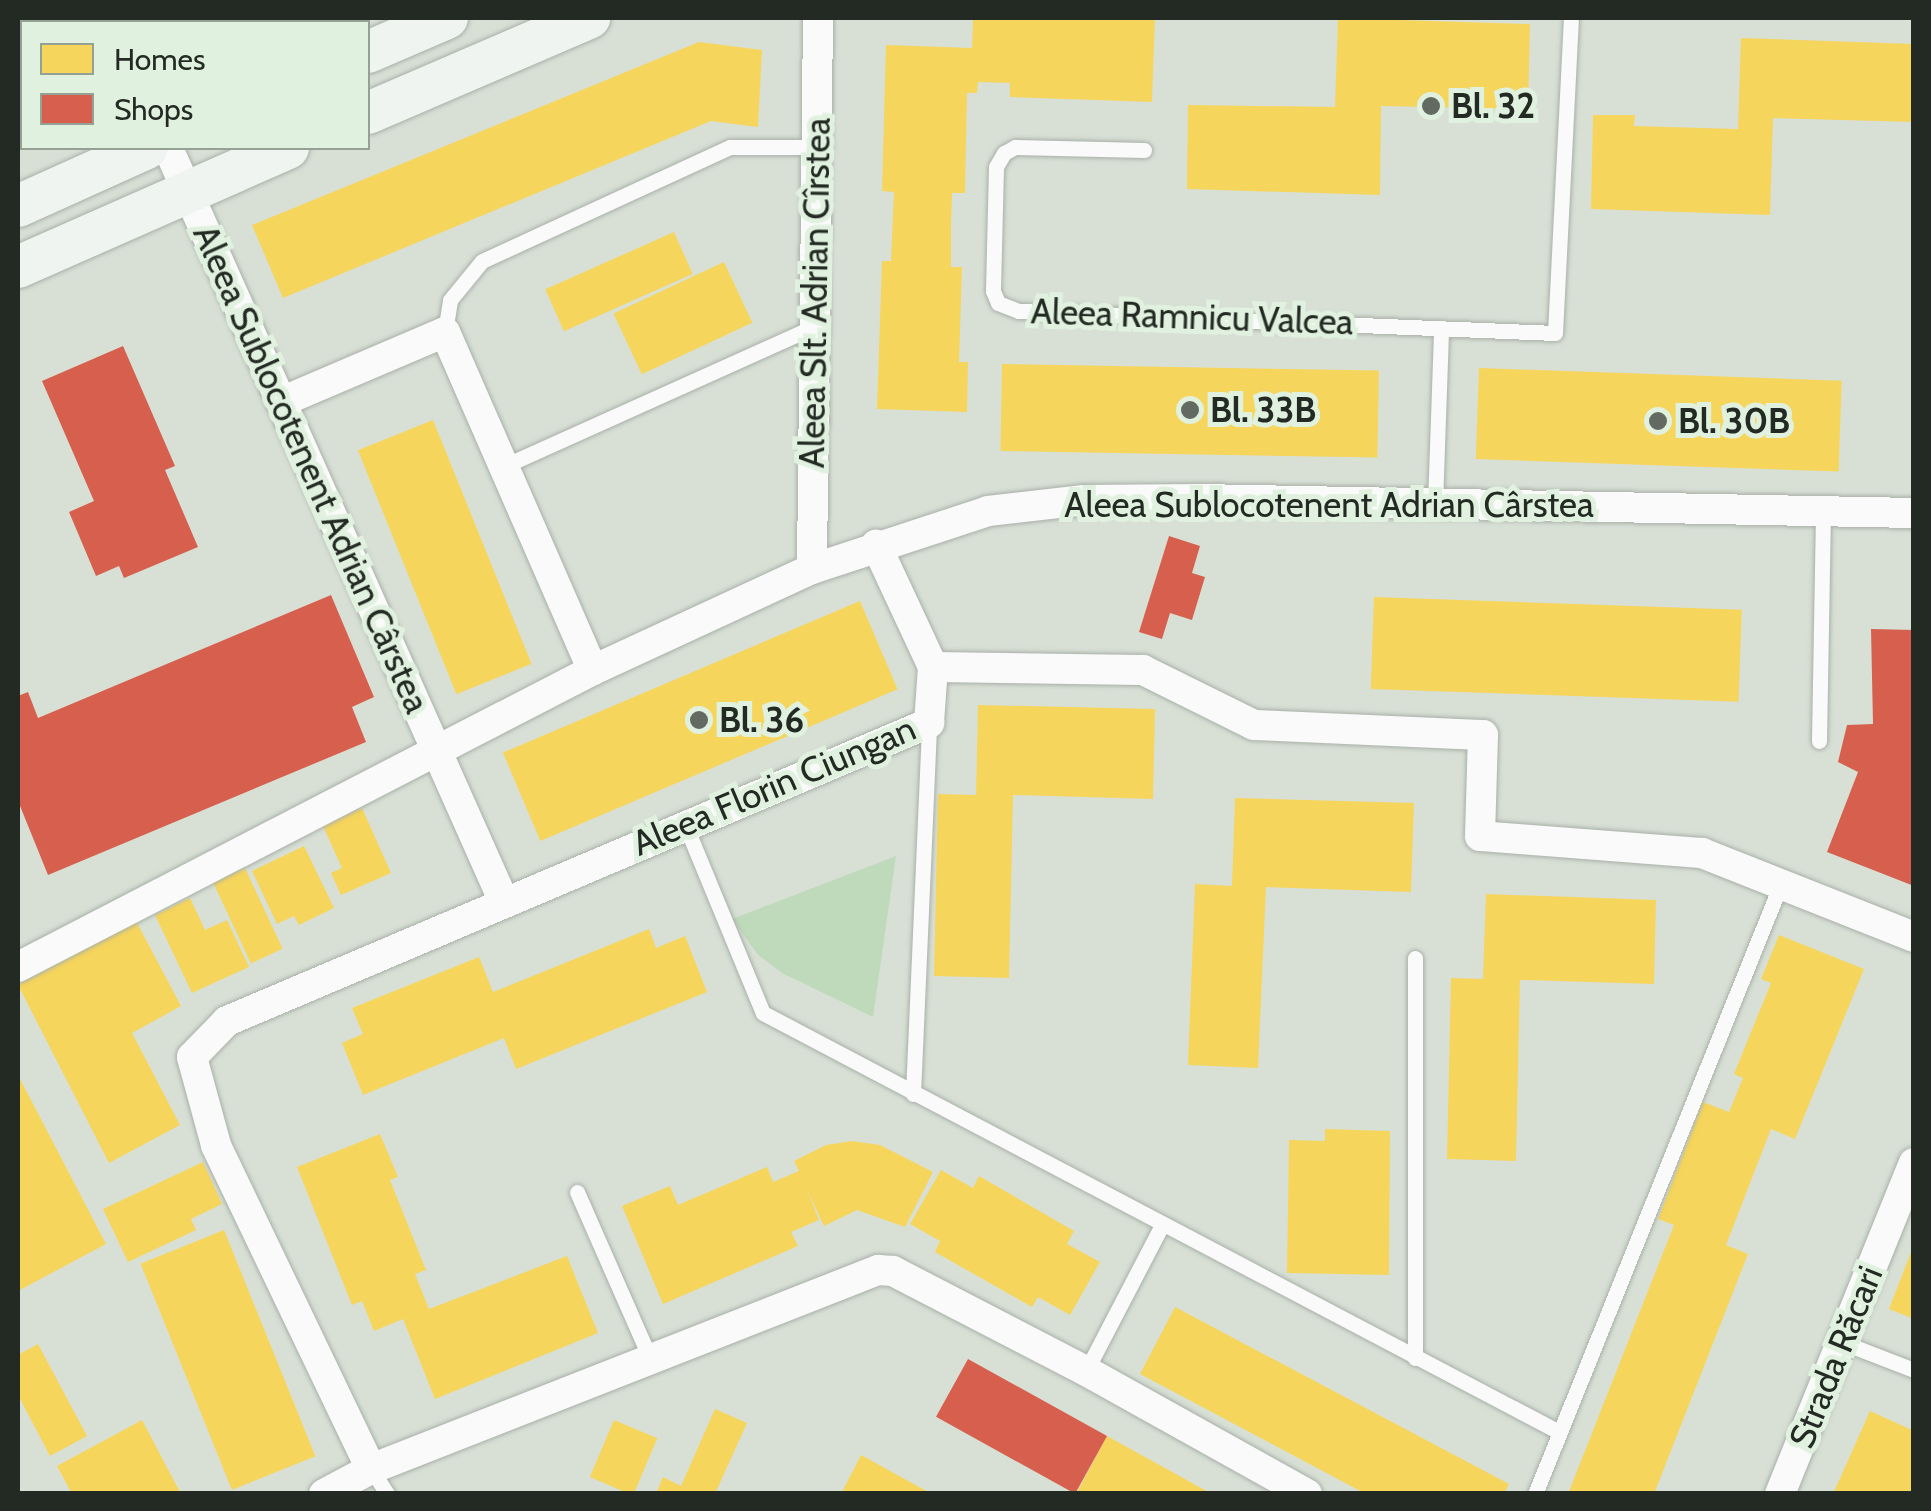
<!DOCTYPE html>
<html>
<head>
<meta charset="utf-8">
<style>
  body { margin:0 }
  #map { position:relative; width:1931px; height:1511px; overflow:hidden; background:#d8e0d6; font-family:Cabin,sans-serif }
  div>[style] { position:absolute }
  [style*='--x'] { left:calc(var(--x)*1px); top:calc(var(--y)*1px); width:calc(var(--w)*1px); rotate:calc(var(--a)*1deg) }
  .green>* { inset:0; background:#bedaba }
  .homes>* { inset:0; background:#f6d55c; transform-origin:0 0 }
  .shops>* { inset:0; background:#d6604d; transform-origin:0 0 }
  .roads { filter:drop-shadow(0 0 2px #a9b0a8) drop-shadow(0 0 2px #a9b0a8) }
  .lane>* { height:15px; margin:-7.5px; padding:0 7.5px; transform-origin:7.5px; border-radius:7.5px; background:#f9faf9 }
  .street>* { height:30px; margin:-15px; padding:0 15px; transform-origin:15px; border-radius:15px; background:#f9faf9 }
  .secondary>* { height:42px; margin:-21px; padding:0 21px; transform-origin:21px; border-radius:21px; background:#f0f4f0 }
  .dots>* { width:28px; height:28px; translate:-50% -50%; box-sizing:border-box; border:5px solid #e1f1df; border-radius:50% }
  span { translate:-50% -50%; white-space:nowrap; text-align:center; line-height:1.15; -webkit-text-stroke:10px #e1f1df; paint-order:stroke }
  .poi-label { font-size:35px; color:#232a23; font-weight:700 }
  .left { translate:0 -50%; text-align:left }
  .street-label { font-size:35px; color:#232a23 }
  .frame { position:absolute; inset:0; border:20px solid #232a23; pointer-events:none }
  .legend { position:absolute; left:20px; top:20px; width:350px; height:130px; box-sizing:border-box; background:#e1f1df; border:2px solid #95a194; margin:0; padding:12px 18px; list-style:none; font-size:30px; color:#232a23 }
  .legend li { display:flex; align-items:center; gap:20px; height:50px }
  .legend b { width:50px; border:2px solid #95a194 }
</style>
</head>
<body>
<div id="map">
  <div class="green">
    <i style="clip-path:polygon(896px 856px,873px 1017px,782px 973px,758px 955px,732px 919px)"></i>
  </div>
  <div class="homes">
    <i style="clip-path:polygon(131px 18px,278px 18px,134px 22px)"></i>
    <i style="clip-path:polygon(1155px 18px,1152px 102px,1010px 97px,1010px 83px,978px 82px,977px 93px,967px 93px,965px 193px,952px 193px,951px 225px,951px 267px,962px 267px,959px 362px,968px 362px,967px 412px,877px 409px,882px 261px,891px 261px,894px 192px,882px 191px,886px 45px,972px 48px,973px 20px)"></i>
    <i style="clip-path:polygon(1338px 18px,1530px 24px,1528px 109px,1381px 106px,1380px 195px,1187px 189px,1188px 105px,1335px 107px)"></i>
    <i style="clip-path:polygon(1741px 38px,1914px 44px,1914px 122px,1773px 118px,1770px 215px,1591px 209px,1593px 115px,1635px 115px,1634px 126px,1738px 129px)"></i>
    <i style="clip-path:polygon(699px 42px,762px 50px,758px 127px,711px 121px,283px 298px,252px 225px)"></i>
    <i style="clip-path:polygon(22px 53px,22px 148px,18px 146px)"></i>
    <i style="left:674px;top:232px;width:46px;height:141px;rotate:66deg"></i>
    <i style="left:724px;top:262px;width:67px;height:122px;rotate:65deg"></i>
    <i style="left:1002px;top:364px;width:377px;height:87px;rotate:1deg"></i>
    <i style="left:1479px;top:368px;width:363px;height:91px;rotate:2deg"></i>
    <i style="left:433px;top:420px;width:263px;height:81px;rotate:68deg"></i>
    <i style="left:1374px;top:597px;width:368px;height:92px;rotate:2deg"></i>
    <i style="left:860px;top:601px;width:96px;height:388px;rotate:67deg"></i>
    <i style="clip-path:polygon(978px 705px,1155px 709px,1153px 799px,1013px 795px,1009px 978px,934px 976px,938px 794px,976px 795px)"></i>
    <i style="clip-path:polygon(1235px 798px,1414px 803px,1411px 892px,1266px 887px,1258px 1068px,1188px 1065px,1195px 884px,1232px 886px)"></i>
    <i style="clip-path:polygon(362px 808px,391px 873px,341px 895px,331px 873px,342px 868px,323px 826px)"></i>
    <i style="clip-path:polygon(304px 846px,334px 908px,299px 925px,294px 916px,277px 924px,252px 871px)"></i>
    <i style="left:245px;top:868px;width:89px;height:35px;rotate:65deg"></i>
    <i style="clip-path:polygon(1486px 894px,1656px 900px,1654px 984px,1520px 980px,1516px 1161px,1447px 1159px,1451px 978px,1483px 979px)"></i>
    <i style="clip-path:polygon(190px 898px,205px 930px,227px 920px,249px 967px,192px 993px,155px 915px)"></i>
    <i style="clip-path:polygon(136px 921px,181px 1006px,132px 1033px,180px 1125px,109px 1163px,18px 985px)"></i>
    <i style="clip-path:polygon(649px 929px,656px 948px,685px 936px,707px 992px,516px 1069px,504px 1038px,363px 1095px,342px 1043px,363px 1034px,352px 1008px,479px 957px,493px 992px)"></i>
    <i style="clip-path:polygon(1779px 935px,1864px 969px,1795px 1139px,1771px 1129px,1726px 1245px,1748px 1254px,1654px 1494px,1568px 1494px,1674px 1225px,1658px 1219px,1703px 1102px,1729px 1112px,1743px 1078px,1734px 1074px,1771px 983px,1761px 979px)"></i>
    <i style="clip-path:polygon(18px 1075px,106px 1244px,18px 1291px)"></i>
    <i style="clip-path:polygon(1325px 1129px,1390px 1131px,1389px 1275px,1287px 1273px,1289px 1140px,1325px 1141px)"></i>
    <i style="clip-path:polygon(380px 1134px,398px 1177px,390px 1180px,426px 1270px,415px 1274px,429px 1309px,567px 1256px,598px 1333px,435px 1399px,403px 1319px,374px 1331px,362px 1301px,352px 1305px,297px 1167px)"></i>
    <i style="clip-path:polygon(852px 1141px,880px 1145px,933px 1172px,905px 1227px,857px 1210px,824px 1226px,807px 1190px,819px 1220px,791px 1232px,798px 1246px,663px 1304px,622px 1206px,670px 1186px,678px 1205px,767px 1167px,773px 1182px,799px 1171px,794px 1161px,826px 1145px)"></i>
    <i style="clip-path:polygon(203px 1162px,222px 1204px,191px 1219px,196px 1230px,128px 1262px,103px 1209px)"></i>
    <i style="clip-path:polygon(941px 1170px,973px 1188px,979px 1176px,1074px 1231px,1067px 1244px,1100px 1262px,1070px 1315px,1038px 1297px,1032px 1307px,935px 1252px,940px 1241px,910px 1224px)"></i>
    <i style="left:224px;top:1230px;width:244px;height:90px;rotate:68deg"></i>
    <i style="clip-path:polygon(1913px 1247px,1914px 1247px,1914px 1319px,1889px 1309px)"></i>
    <i style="clip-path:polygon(1175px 1307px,1509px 1484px,1504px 1494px,1366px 1494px,1140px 1374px)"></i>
    <i style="clip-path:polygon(38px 1344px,87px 1436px,50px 1456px,18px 1395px,18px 1355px)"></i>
    <i style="clip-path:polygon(715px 1409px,747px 1423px,715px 1494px,656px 1494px,663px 1477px,681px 1486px)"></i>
    <i style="clip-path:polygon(1870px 1411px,1914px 1431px,1914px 1494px,1833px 1494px)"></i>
    <i style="clip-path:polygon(142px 1420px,181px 1494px,72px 1494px,57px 1466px)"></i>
    <i style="left:614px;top:1420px;width:47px;height:62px;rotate:23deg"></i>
    <i style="clip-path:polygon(1107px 1436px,1212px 1494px,1076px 1494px)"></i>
    <i style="clip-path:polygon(861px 1455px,932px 1494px,841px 1494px)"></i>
  </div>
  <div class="shops">
    <i style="clip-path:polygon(123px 346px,175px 466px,165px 470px,198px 547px,124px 578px,119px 566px,96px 576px,69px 512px,94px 501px,42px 381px)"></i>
    <i style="clip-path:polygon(1169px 536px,1200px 546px,1192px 573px,1205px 577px,1192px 620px,1170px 613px,1162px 639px,1139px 632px)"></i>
    <i style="clip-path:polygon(331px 595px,374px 697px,352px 707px,366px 742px,48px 875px,18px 801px,18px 696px,28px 692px,38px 718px)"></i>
    <i style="clip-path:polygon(1871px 629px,1914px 630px,1914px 886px,1827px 852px,1858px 772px,1838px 762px,1847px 725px,1873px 724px)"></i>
    <i style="left:968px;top:1359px;width:159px;height:66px;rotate:29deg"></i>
  </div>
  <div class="roads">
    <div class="lane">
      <i style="--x:1144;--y:150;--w:129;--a:-178.7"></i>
      <i style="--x:1015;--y:147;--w:13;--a:151"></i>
      <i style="--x:1004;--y:153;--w:16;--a:120"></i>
      <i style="--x:996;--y:167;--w:124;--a:91.4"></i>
      <i style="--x:993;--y:291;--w:13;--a:67"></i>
      <i style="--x:998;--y:303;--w:22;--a:21"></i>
      <i style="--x:1019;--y:311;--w:536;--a:2.35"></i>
      <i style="--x:1555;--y:333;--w:315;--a:-87.1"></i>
      <i style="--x:445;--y:332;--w:32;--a:-81"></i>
      <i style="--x:450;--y:300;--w:50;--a:-50.6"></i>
      <i style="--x:482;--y:261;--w:273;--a:-24.7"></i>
      <i style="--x:730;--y:147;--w:87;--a:0"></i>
      <i style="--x:504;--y:466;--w:341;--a:-24.2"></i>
      <i style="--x:1435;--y:504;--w:176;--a:-88"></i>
      <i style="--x:1819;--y:741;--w:230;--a:-89"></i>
      <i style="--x:685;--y:824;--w:204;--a:67.6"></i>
      <i style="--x:763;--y:1013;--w:900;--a:27.76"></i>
      <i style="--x:913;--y:1094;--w:371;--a:-87.5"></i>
      <i style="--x:577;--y:1192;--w:181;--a:66.3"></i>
      <i style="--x:1844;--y:1343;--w:75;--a:21.1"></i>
      <i style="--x:1415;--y:1358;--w:400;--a:-90"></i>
      <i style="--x:1086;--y:1371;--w:162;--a:-62.5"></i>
      <i style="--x:371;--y:1469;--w:30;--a:57"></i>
      <i style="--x:1535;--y:1494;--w:661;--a:-68.05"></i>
    </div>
    <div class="street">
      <i style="--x:168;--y:148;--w:825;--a:65.98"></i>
      <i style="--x:281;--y:402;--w:178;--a:-23.1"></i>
      <i style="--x:445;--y:332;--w:369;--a:66.4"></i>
      <i style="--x:812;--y:569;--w:551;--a:-89.38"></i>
      <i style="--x:933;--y:667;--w:210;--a:0.8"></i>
      <i style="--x:1143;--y:670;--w:124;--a:26.4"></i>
      <i style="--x:1254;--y:725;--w:229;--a:2.5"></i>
      <i style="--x:1483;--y:735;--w:101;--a:91.7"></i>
      <i style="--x:1480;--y:836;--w:223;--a:4.4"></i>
      <i style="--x:1702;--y:853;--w:228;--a:21.6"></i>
      <i style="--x:18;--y:967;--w:647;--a:-27.32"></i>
      <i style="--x:593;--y:670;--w:241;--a:-24.8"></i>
      <i style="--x:812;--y:569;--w:185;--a:-18.2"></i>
      <i style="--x:988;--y:511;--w:97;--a:-6.5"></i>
      <i style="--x:1084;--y:500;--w:115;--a:-0.5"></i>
      <i style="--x:1199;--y:499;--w:715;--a:1.12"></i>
      <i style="--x:371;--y:1469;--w:359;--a:-115.6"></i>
      <i style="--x:216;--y:1145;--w:91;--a:-105.3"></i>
      <i style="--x:192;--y:1057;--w:50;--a:-45.8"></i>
      <i style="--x:227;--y:1021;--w:763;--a:-23"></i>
      <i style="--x:929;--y:723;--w:56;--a:-85.9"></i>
      <i style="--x:933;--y:667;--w:135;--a:-115"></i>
      <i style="--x:324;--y:1494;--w:53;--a:-28"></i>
      <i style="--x:371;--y:1469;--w:545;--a:-21.43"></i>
      <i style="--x:878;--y:1270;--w:15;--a:4"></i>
      <i style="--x:893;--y:1271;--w:217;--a:27.4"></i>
      <i style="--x:1086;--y:1371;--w:253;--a:29.1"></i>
      <i style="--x:1780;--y:1494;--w:357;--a:-68"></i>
    </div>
    <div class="secondary">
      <i style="--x:368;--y:52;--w:86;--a:-23.3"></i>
      <i style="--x:368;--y:113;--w:241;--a:-23.3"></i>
      <i style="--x:18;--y:206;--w:141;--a:-24.2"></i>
      <i style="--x:18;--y:267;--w:295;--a:-23.8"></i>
    </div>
  </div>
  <div class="dots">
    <i style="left:1431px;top:106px;background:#626a62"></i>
    <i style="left:1190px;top:410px;background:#626a62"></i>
    <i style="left:1658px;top:421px;background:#626a62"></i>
    <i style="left:699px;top:720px;background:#626a62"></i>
  </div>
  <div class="poi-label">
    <span class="left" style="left:1451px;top:106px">Bl. 32</span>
    <span class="left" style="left:1210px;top:410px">Bl. 33B</span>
    <span class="left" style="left:1678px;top:421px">Bl. 30B</span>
    <span class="left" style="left:719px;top:720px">Bl. 36</span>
  </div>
  <div class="street-label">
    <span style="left:815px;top:293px;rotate:-89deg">Aleea Slt. Adrian Cîrstea</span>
    <span style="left:1192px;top:317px;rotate:2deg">Aleea Ramnicu Valcea</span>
    <span style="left:311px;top:469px;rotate:66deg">Aleea Sublocotenent Adrian Cârstea</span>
    <span style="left:1329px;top:505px">Aleea Sublocotenent Adrian Cârstea</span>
    <span style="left:774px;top:786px;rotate:-23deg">Aleea Florin Ciungan</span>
    <span style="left:1836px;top:1357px;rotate:-68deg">Strada Răcari</span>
  </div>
  <div class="frame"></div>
  <ul class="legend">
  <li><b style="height:28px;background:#f6d55c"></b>Homes</li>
  <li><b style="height:28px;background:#d6604d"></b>Shops</li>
  </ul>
</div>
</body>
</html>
